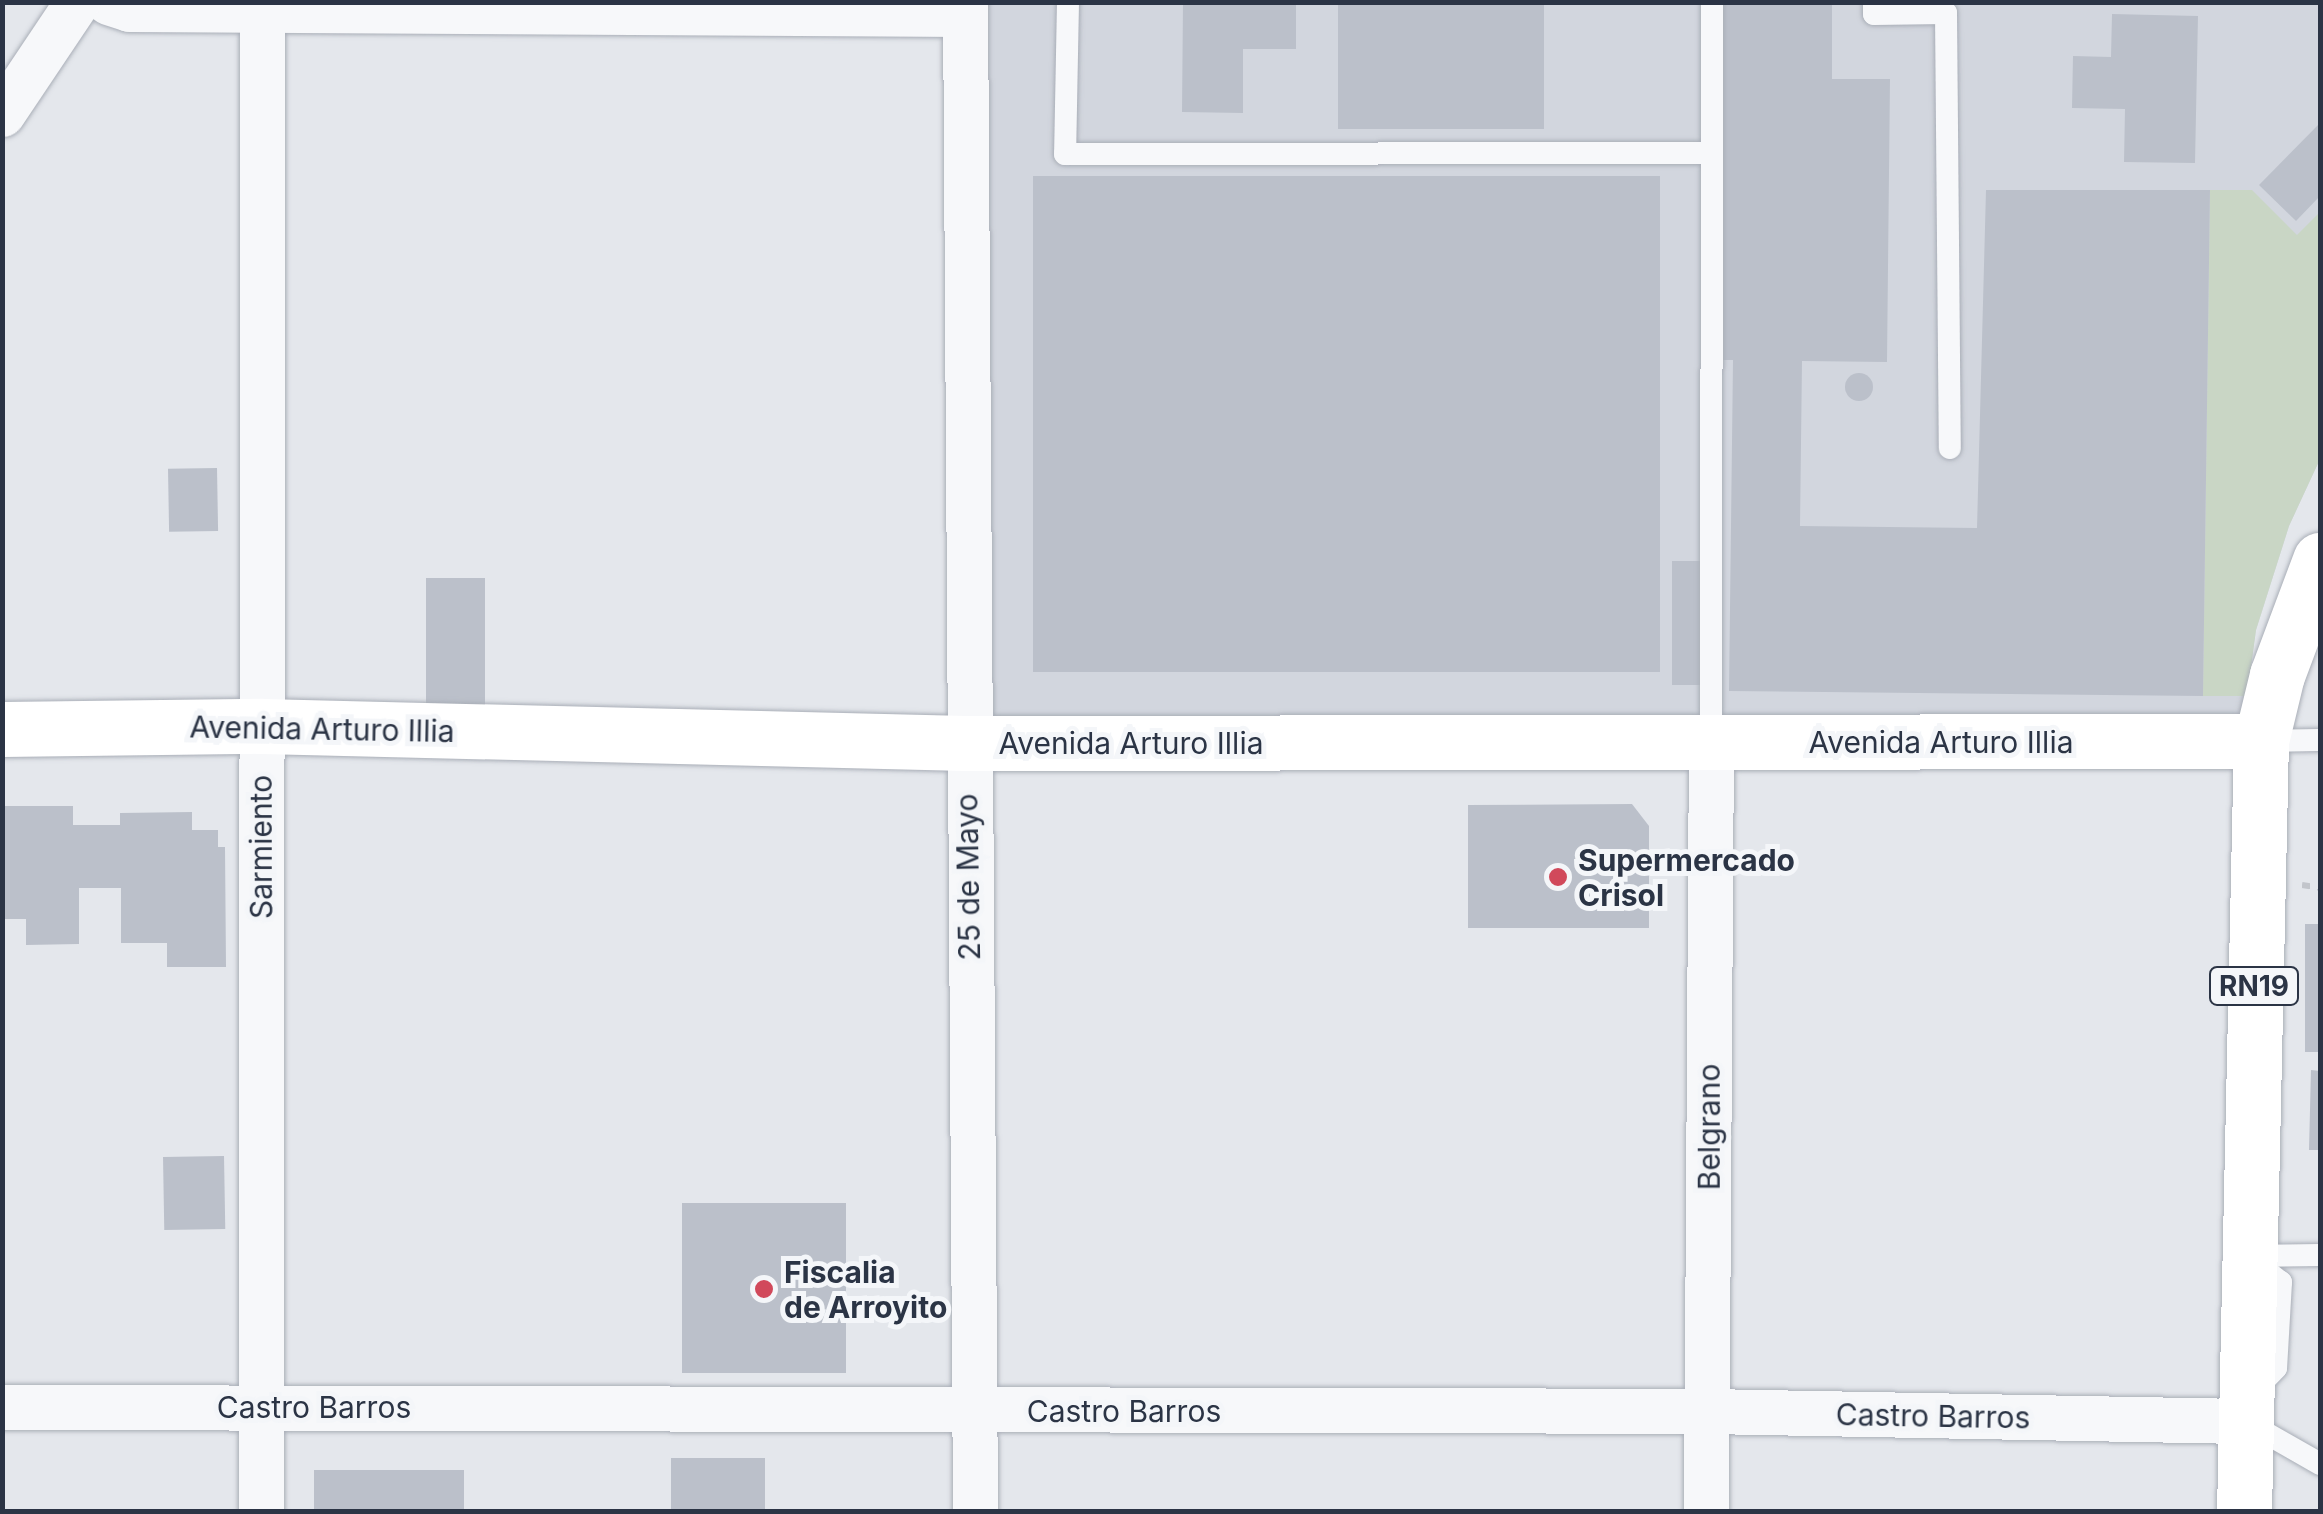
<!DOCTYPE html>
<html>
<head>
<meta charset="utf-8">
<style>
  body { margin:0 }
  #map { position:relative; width:2323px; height:1514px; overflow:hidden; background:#e4e7ec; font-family:Inter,sans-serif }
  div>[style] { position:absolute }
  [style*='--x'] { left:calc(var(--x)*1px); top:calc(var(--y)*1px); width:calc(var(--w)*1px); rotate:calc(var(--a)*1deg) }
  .built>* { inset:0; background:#d2d6de }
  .green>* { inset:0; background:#c9d6c5 }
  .building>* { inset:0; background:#bbc0ca; transform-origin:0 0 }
  .round { border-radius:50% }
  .path>* { height:6px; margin-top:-3px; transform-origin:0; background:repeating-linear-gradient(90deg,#c2c5cb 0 8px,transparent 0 16px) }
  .roads { filter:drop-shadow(0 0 2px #a9aeb7) drop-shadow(0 0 2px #a9aeb7) }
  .lane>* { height:22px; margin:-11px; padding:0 11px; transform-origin:11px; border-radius:11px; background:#f7f8fa }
  .street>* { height:45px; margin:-22.5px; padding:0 22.5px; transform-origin:22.5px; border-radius:22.5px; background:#f7f8fa }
  .secondary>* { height:55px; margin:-27.5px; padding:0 27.5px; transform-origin:27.5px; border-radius:27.5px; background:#fff }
  .highway>* { height:55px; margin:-27.5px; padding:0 27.5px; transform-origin:27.5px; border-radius:27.5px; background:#fff }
  .dots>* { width:28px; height:28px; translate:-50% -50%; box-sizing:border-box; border:5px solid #f4f6f9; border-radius:50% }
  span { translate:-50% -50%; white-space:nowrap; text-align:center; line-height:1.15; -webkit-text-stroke:10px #f4f6f9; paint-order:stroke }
  .shield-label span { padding:2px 8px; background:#f4f6f9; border:2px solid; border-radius:8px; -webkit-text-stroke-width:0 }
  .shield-label { font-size:28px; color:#2b3445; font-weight:700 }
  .street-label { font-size:30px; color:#2b3445 }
  .poi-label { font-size:30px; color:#2b3445; font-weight:700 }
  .left { translate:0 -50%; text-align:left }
  .frame { position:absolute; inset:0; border:5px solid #2b3445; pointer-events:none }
</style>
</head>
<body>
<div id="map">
  <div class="built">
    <i style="clip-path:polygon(982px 3px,2320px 3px,2320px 459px,2289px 526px,2256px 630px,2241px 735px,980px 728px)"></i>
  </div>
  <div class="green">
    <i style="clip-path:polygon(2210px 190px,2252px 190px,2297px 235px,2320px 212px,2320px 459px,2289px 526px,2256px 630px,2247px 696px,2203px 696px)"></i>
  </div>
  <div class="building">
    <i style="clip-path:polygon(1183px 2px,1296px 2px,1296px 49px,1243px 49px,1243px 113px,1182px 112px)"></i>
    <i style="left:1338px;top:2px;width:206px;height:127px"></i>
    <i style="clip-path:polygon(1723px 2px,1832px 2px,1832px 79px,1890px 79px,1887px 362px,1802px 361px,1800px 526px,1977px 528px,1986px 190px,2210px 190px,2203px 696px,1729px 691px,1733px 360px,1719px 360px)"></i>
    <i style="clip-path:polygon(2112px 14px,2198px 16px,2195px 163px,2124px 162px,2125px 109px,2072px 108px,2073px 56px,2111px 57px)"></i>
    <i style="clip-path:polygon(2320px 123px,2320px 196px,2296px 221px,2259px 185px)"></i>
    <i style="left:1660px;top:176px;width:496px;height:627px;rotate:90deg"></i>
    <i class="round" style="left:1845px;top:373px;width:28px;height:28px"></i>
    <i style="left:217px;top:468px;width:63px;height:49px;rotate:89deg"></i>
    <i style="left:1672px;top:561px;width:34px;height:124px"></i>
    <i style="left:485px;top:578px;width:126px;height:59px;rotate:90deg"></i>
    <i style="clip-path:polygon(1632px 804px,1649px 826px,1649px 928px,1468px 928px,1468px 805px)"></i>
    <i style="clip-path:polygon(2px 806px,73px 806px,73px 825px,120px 825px,120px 813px,192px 812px,192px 830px,218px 830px,218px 847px,225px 847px,226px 967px,167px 967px,167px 943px,121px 943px,121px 888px,79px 888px,79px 944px,26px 945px,26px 919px,2px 919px)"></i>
    <i style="left:2305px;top:924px;width:15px;height:128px"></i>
    <i style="clip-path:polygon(2311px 1070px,2320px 1071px,2320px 1150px,2309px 1150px)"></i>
    <i style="left:224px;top:1156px;width:73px;height:61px;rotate:89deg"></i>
    <i style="left:846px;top:1203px;width:170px;height:164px;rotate:90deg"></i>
    <i style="left:671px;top:1458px;width:94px;height:54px"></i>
    <i style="left:314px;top:1470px;width:150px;height:44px"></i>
  </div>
  <div class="path">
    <i style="--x:2302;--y:885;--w:18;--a:9"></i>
  </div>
  <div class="roads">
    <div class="lane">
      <i style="--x:1068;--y:2;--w:152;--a:91.1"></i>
      <i style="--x:1065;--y:154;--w:646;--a:-0.09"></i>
      <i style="--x:1874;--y:2;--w:12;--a:90"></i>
      <i style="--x:1874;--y:14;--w:72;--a:-0.8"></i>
      <i style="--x:1946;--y:13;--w:435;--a:89.5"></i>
      <i style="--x:2261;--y:741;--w:59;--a:-1"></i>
      <i style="--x:1711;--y:743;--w:741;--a:-89.92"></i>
      <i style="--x:2249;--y:1256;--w:71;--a:-0.8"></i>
      <i style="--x:2255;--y:1262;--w:33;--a:38"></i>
      <i style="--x:2281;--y:1282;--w:86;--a:93.3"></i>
      <i style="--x:2276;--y:1368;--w:29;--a:134"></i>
      <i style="--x:2250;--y:1424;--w:81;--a:29.7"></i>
    </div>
    <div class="street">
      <i style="--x:108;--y:2;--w:22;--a:18"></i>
      <i style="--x:129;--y:9;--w:836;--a:0.34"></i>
      <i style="--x:965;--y:2;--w:1510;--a:89.62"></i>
      <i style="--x:2;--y:114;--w:135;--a:-56.2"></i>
      <i style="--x:2;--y:1407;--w:1705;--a:0.13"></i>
      <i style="--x:1707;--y:1411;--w:537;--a:1.07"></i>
      <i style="--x:261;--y:1512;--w:1510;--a:-89.96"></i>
      <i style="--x:1706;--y:1512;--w:769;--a:-89.63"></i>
    </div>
    <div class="secondary">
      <i style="--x:2;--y:729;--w:260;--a:-0.7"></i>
      <i style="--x:262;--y:726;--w:704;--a:1.38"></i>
      <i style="--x:966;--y:743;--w:1295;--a:-0.09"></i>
    </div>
    <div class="highway">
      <i style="--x:2244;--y:1512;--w:771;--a:-88.74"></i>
      <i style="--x:2261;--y:741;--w:68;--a:-76.4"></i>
      <i style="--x:2277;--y:675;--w:123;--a:-69.5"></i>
    </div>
  </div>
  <div class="dots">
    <i style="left:1558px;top:877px;background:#d1495b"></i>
    <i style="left:764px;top:1289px;background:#d1495b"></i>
  </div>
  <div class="shield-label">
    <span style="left:2254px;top:986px">RN19</span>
  </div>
  <div class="street-label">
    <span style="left:322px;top:729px;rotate:1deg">Avenida Arturo Illia</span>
    <span style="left:1941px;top:742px">Avenida Arturo Illia</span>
    <span style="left:1131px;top:743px">Avenida Arturo Illia</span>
    <span style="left:261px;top:847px;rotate:-90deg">Sarmiento</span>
    <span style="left:968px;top:877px;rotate:-91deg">25 de Mayo</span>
    <span style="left:1709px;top:1127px;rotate:-90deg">Belgrano</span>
    <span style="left:314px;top:1407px">Castro Barros</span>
    <span style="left:1124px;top:1411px">Castro Barros</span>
    <span style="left:1933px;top:1416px;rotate:1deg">Castro Barros</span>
  </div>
  <div class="poi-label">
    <span class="left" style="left:1578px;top:877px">Supermercado<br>Crisol</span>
    <span class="left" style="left:784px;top:1289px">Fiscalia<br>de Arroyito</span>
  </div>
  <div class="frame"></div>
</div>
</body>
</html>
